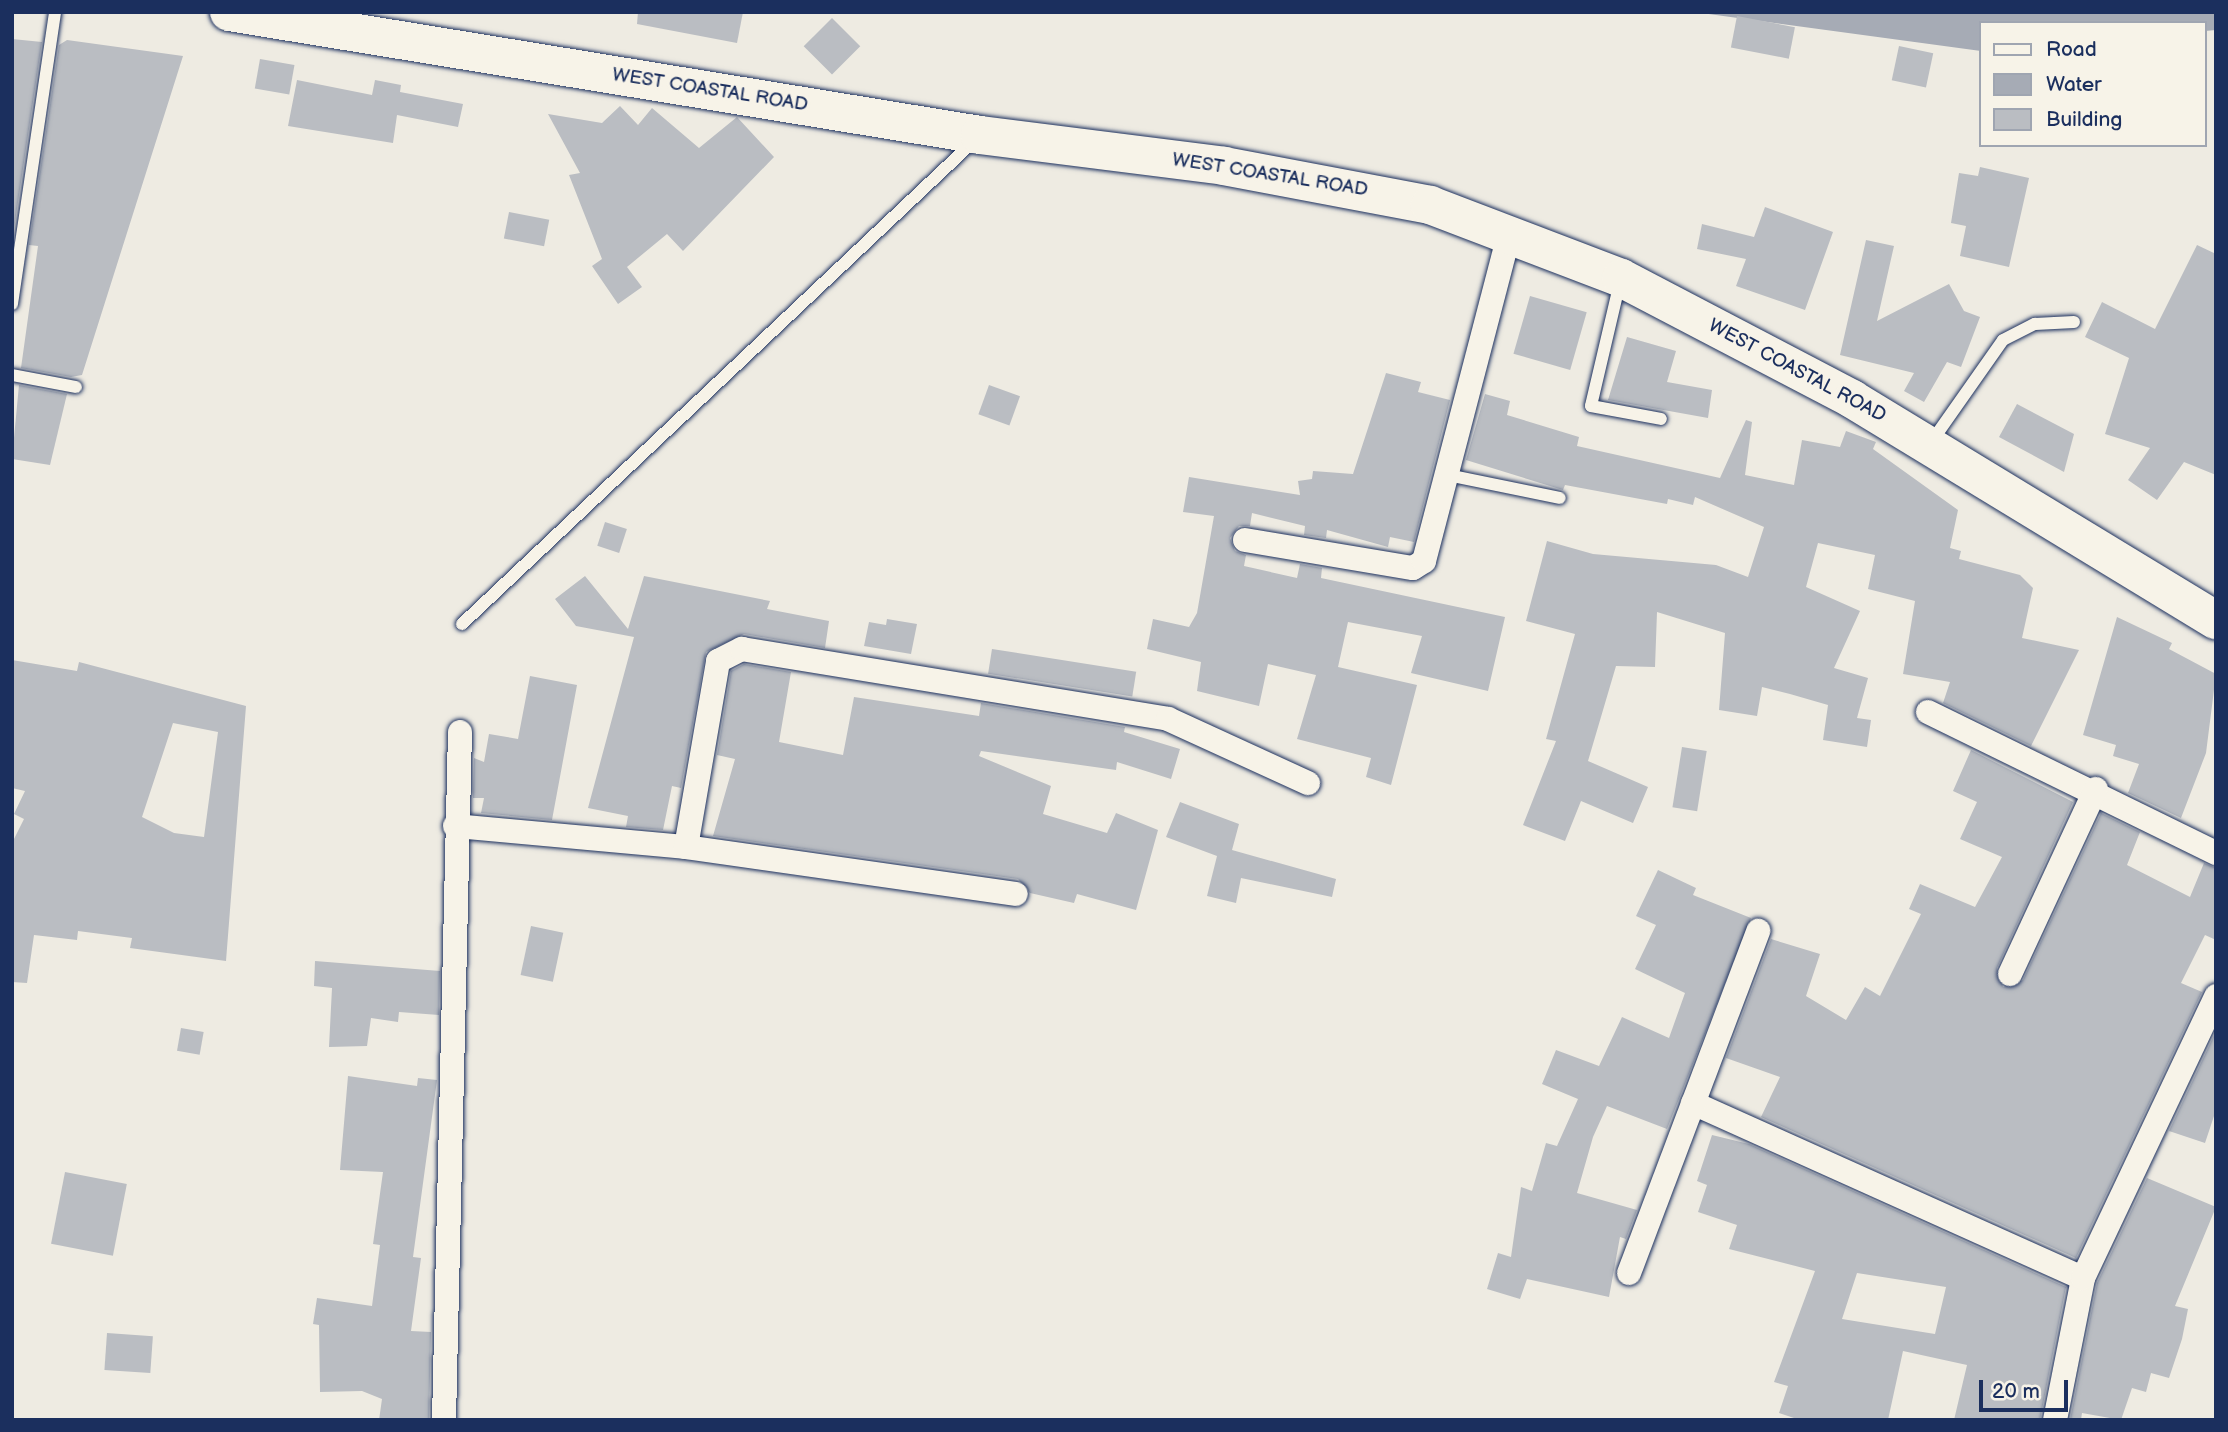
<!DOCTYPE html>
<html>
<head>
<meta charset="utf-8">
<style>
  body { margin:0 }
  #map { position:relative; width:2228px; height:1432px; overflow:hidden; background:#eeebe2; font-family:"Balsamiq Sans",sans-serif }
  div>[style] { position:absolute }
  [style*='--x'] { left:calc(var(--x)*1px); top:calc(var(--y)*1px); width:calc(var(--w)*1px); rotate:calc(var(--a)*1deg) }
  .water>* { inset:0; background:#a6abb5 }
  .building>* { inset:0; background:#babdc2; transform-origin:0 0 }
  .roads { filter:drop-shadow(0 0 2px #1b2f5e) drop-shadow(0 0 2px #1b2f5e) }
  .service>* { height:12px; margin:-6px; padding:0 6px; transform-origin:6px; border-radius:6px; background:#f7f3e8 }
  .minor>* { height:24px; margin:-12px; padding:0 12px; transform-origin:12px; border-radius:12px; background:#f7f3e8 }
  .primary>* { height:38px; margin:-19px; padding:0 19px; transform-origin:19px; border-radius:19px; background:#f7f3e8 }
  span { translate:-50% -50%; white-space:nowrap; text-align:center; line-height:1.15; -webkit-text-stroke:6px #f7f3e8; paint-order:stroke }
  .street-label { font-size:19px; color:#1b2f5e }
  .frame { position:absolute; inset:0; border:14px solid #1b2f5e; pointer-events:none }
  .legend { position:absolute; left:1979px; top:21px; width:228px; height:126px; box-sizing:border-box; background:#f7f3e8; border:2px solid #9fa5b1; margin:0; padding:9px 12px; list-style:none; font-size:21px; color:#1b2f5e }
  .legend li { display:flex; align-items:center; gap:14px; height:35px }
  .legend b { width:35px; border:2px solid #9fa5b1 }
  .scale { position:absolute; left:1979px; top:1380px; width:89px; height:32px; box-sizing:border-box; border:4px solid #1b2f5e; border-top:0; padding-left:9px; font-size:21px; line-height:24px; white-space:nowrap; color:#1b2f5e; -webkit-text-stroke:5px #f7f3e8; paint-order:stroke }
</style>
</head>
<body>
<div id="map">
  <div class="water">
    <i style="clip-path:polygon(1694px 12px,2216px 12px,2216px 30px,2205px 31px,2205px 23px,1981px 23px,1981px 51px)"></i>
  </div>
  <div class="building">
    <i style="clip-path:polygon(638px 12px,743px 12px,737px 43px,637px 24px)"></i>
    <i style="left:1737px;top:16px;width:59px;height:32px;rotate:11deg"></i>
    <i style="left:832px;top:18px;width:40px;height:40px;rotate:45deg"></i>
    <i style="clip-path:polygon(12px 39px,42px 42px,12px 242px)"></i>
    <i style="clip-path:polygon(67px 40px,183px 56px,82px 375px,71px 377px,21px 368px,38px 246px,29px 245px,59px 45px)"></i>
    <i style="left:1899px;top:46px;width:35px;height:35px;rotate:12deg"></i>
    <i style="left:260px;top:59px;width:35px;height:30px;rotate:10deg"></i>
    <i style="clip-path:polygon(297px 80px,372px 95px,375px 80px,401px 85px,400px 92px,463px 104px,458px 127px,397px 115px,393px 143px,288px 126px)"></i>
    <i style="clip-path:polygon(620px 106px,638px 125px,652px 108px,699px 148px,737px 117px,774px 157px,683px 251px,667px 234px,627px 267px,642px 287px,618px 304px,592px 266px,602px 259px,569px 175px,580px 173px,548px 114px,602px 123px)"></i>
    <i style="clip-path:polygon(1980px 167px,2029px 178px,2009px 267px,1960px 256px,1966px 226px,1951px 223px,1959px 173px,1978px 176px)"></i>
    <i style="clip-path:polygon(1765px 207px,1833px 232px,1805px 310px,1736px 286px,1746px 259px,1697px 249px,1702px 224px,1754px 237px)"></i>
    <i style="left:509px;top:212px;width:41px;height:27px;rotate:11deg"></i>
    <i style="clip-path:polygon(1866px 240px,1894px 246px,1877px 321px,1949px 284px,1964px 311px,1980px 317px,1961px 367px,1947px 362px,1924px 402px,1904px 391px,1914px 373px,1840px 355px)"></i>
    <i style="clip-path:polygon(2197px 245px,2216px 254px,2216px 475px,2184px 462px,2157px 500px,2128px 480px,2150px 448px,2105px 434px,2129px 358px,2085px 337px,2102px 302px,2155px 329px)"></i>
    <i style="left:1530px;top:296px;width:59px;height:60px;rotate:16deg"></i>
    <i style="clip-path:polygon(1627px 337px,1676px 351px,1667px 382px,1712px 390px,1708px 418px,1608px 400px)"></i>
    <i style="clip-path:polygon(1386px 373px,1421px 382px,1418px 392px,1450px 400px,1414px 542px,1390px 537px,1388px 547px,1327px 530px,1326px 538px,1304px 535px,1305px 526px,1252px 513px,1250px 526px,1239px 526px,1230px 538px,1235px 551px,1246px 555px,1244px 566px,1297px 578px,1300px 564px,1322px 568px,1321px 578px,1505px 617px,1488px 691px,1411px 673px,1422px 636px,1348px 622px,1338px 667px,1417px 685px,1391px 785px,1366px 777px,1371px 758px,1297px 739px,1316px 675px,1268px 664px,1259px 706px,1197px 691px,1201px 662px,1147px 649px,1153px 619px,1189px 627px,1197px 613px,1214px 516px,1183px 512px,1189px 477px,1300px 495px,1298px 481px,1312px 479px,1313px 471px,1353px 474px)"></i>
    <i style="clip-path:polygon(19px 385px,67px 394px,50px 465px,12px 459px)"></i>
    <i style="left:989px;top:385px;width:33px;height:31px;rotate:20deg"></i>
    <i style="clip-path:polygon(1485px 394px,1510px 401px,1507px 415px,1579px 437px,1577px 446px,1720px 478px,1746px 420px,1752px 422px,1745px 475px,1794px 485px,1802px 440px,1840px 447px,1846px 431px,1876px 442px,1873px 449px,1958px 510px,1950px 548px,1961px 551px,1959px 559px,2020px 575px,2033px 588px,2022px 638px,2079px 650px,2031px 746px,1943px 703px,1950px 682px,1903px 674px,1915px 601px,1868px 589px,1875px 555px,1818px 543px,1806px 587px,1860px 611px,1834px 668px,1868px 678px,1857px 718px,1871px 720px,1867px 747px,1823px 740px,1828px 705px,1790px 694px,1762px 687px,1757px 716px,1719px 710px,1725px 633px,1657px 612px,1655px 667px,1616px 666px,1588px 761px,1648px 787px,1633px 823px,1581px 801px,1565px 841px,1523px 825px,1556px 741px,1546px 739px,1575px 634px,1526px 621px,1547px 541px,1593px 554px,1716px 565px,1748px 577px,1764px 527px,1695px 497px,1693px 505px,1668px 499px,1667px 504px,1565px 485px,1563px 490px,1466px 460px)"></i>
    <i style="clip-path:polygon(2017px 404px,2074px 434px,2064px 472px,1999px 437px)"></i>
    <i style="left:605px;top:522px;width:23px;height:25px;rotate:18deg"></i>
    <i style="clip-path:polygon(585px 576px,628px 629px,644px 576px,770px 601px,767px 609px,829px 621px,825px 648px,744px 634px,706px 652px,681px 788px,672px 786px,663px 830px,626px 827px,628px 816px,588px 808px,634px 637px,576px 626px,555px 599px)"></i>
    <i style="clip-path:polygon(2117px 617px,2172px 643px,2169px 649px,2216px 674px,2206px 753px,2181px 818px,2128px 793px,2139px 764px,2113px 756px,2116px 745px,2083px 735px)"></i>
    <i style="clip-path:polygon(887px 619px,917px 624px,911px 654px,864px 646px,869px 622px,886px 625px)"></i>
    <i style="left:992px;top:649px;width:146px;height:25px;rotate:9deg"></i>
    <i style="clip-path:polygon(evenodd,12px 660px,77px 671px,79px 662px,246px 706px,226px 961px,130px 948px,132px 938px,78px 931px,77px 940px,34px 935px,27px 983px,12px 982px,12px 843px,24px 819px,14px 814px,25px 791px,12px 788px,12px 660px,173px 723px,218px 732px,204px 837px,174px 833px,142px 817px,173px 723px)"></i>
    <i style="clip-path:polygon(744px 664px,791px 672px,779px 742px,843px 755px,854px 697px,979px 716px,981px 703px,1125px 727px,1124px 732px,1180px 749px,1171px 779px,1117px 762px,1116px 770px,981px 751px,979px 756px,1051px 786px,1043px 814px,1107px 833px,1116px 813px,1158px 830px,1136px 910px,1077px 894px,1074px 903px,1030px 893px,1018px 879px,713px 836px,735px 759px,717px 755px,731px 671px)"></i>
    <i style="clip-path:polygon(530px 676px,577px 685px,552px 820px,481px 813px,484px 798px,473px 798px,474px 758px,484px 762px,489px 734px,518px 739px)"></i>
    <i style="left:1682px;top:747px;width:25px;height:61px;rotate:9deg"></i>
    <i style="clip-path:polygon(1971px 750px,2073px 802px,1997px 968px,2003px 987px,2023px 980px,2101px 813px,2140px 832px,2127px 865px,2190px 897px,2204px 863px,2216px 868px,2216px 940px,2205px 935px,2181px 983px,2202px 992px,2076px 1258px,1761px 1117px,1780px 1077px,1726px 1058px,1771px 939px,1820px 954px,1806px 996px,1846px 1020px,1865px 987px,1880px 996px,1921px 914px,1909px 909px,1920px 884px,1975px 907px,2002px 857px,1960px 839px,1977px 802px,1953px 791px)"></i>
    <i style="clip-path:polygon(1180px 802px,1239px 824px,1232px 850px,1336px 879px,1332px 897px,1241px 878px,1236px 903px,1207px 896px,1217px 856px,1166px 837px)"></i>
    <i style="clip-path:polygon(1658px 870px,1696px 888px,1693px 895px,1751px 918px,1667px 1129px,1607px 1106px,1593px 1137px,1577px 1193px,1637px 1210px,1626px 1239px,1620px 1237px,1609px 1297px,1527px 1279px,1520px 1299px,1487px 1289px,1498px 1253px,1511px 1257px,1521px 1187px,1532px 1191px,1546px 1143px,1557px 1146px,1578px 1099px,1542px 1084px,1556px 1050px,1599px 1066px,1622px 1017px,1669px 1038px,1685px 993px,1635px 969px,1656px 925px,1636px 916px)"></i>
    <i style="left:531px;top:926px;width:33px;height:50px;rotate:12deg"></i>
    <i style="clip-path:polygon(315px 961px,440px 971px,439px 1015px,399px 1012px,398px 1022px,371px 1018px,367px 1046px,329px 1047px,332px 988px,314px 986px)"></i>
    <i style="left:181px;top:1028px;width:23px;height:23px;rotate:10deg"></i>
    <i style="clip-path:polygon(2216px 1031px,2216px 1110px,2205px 1143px,2169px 1131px)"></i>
    <i style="clip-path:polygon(348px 1076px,417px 1086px,418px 1078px,437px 1080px,413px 1257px,421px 1258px,411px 1331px,431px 1332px,429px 1420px,379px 1420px,382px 1399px,362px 1391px,320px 1392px,319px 1325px,313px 1324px,317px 1298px,372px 1306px,380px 1245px,373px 1244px,383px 1172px,340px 1170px)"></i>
    <i style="clip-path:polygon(evenodd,1712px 1135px,1749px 1144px,2066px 1287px,2040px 1420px,1954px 1420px,1967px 1365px,1903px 1351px,1888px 1420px,1800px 1420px,1779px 1413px,1788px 1386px,1774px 1382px,1815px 1271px,1729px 1249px,1737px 1225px,1698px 1212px,1707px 1185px,1697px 1181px,1712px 1135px,1857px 1273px,1946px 1287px,1935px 1334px,1842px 1319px,1857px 1273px)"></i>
    <i style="left:65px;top:1172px;width:63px;height:73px;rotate:11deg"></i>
    <i style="clip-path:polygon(2147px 1178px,2216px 1207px,2175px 1306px,2188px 1309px,2182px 1339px,2169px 1378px,2151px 1373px,2146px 1392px,2132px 1388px,2121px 1420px,2082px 1413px,2081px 1420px,2070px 1420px,2097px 1283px)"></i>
    <i style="left:107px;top:1333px;width:46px;height:37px;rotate:4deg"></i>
  </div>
  <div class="roads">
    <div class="service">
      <i style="--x:1620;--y:282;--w:127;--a:103.2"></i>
      <i style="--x:1591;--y:406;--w:71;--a:10.5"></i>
      <i style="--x:12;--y:304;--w:295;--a:-81.6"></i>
      <i style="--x:12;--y:375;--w:65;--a:10.6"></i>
      <i style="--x:1932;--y:441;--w:123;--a:-54.9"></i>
      <i style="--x:2003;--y:340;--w:36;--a:-27"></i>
      <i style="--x:2035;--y:324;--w:39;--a:-3"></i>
      <i style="--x:1448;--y:475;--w:114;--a:11.6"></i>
      <i style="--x:462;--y:624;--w:705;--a:-43.33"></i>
    </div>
    <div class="minor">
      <i style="--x:1245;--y:540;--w:170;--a:9.5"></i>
      <i style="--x:1413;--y:568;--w:13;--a:-32"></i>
      <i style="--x:1424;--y:561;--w:342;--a:-75.4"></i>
      <i style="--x:1928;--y:712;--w:321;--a:26.1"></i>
      <i style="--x:455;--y:826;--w:232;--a:5.2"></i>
      <i style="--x:686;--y:847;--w:333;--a:8.1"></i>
      <i style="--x:686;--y:847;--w:189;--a:-80.2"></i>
      <i style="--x:718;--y:661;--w:27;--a:-27"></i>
      <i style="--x:742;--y:649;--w:432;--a:9.3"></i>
      <i style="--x:1168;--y:719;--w:154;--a:24.6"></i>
      <i style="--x:2010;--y:974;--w:204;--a:-65.1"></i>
      <i style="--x:1693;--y:1103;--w:427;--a:24.2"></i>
      <i style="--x:1629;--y:1273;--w:366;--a:-69.3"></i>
      <i style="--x:444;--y:1420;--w:688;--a:-88.67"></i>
      <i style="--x:2055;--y:1420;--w:145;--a:-78.8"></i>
      <i style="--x:2083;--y:1278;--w:312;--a:-64.7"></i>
    </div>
    <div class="primary">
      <i style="--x:229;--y:12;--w:761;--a:9.3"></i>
      <i style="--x:980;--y:135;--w:246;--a:7.2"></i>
      <i style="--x:1224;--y:166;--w:210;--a:10.7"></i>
      <i style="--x:1430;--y:205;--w:204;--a:20.9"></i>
      <i style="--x:1621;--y:278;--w:261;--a:27.6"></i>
      <i style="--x:1852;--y:399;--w:426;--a:31.3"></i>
    </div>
  </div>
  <div class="street-label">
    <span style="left:710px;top:90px;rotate:9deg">WEST COASTAL ROAD</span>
    <span style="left:1270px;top:175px;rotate:9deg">WEST COASTAL ROAD</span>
    <span style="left:1797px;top:371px;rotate:28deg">WEST COASTAL ROAD</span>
  </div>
  <div class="frame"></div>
  <ul class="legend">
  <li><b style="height:9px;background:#f7f3e8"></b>Road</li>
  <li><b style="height:19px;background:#a6abb5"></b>Water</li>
  <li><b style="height:19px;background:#babdc2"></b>Building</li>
  </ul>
  <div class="scale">20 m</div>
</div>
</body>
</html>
